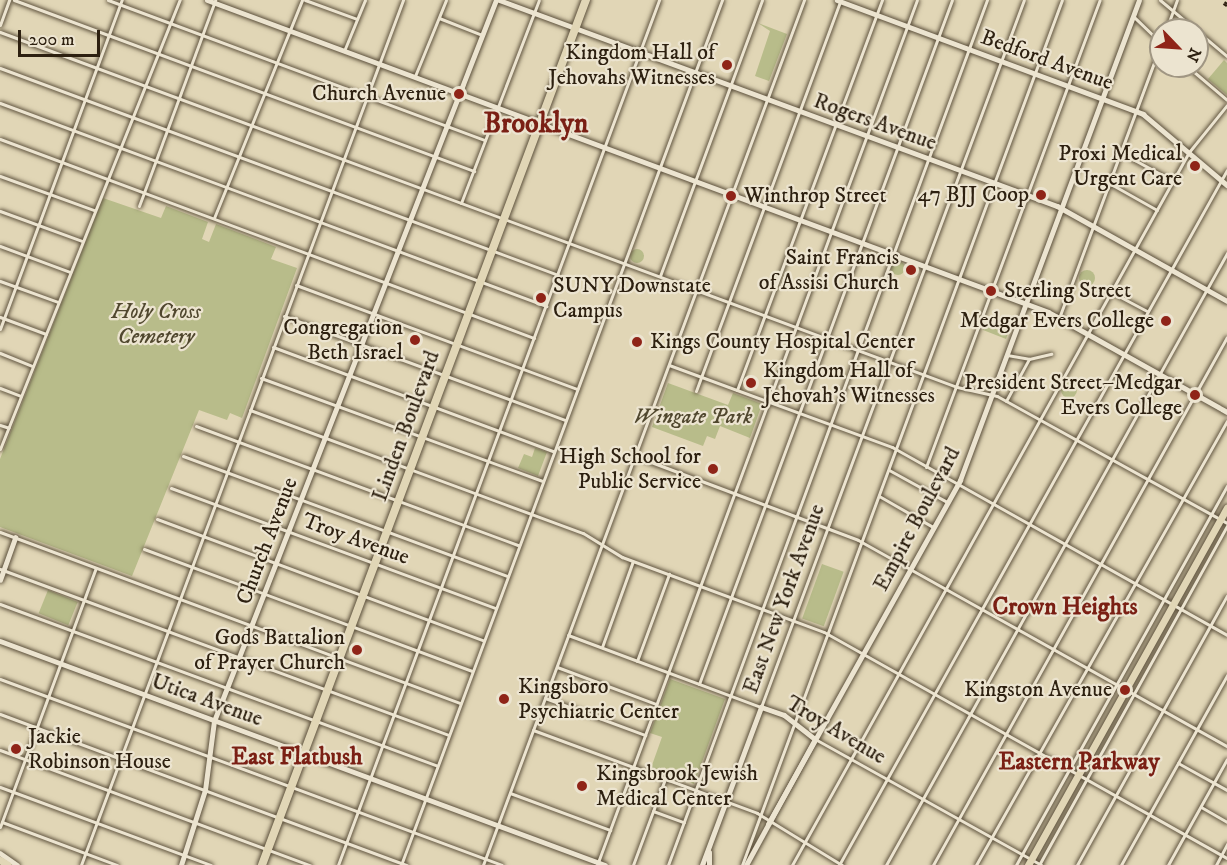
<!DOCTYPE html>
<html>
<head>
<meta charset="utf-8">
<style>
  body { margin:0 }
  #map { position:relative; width:1227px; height:865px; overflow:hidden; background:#e1d6b6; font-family:"IM FELL DW Pica",serif }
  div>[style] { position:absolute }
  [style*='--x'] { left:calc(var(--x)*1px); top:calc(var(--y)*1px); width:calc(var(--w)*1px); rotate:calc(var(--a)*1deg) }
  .green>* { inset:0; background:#b8bc8a; transform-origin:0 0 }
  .round { border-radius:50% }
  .roads { filter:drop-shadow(0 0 2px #5a4e3a) drop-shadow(0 0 2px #5a4e3a) }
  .minor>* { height:3px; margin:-1.5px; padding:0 1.5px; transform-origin:1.5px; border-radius:1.5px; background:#ece4d0 }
  .tertiary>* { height:4.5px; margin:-2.25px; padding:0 2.25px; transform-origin:2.25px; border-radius:2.25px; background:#ece4d0 }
  .secondary>* { height:5px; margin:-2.5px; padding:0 2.5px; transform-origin:2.5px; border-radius:2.5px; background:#ece4d0 }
  .primary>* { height:7px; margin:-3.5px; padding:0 3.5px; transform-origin:3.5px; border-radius:3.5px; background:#e1d6b6 }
  .trunk>* { height:8px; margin:-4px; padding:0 4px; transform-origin:4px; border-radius:4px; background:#e1d6b6 }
  .rail>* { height:4px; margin-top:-2px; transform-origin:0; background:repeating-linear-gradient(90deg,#ece4d0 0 4.5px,#2d2010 0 9px); box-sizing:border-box; border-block:2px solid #2d2010 }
  .dots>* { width:16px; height:16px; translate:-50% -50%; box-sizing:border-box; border:3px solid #ece4d0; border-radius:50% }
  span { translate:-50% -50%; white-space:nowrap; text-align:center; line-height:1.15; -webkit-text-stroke:4.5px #ece4d0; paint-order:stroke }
  .poi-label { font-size:22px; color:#2d2010 }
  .right { translate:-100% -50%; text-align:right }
  .left { translate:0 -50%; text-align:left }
  .street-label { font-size:22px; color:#2d2010 }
  .park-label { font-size:22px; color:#50472e; font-style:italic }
  .neighbourhood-label { font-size:24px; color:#7a1f14; font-weight:700 }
  .district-label { font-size:28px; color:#7a1f14; font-weight:700 }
  .north { position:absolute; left:1149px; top:18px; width:60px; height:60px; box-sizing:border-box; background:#ece4d0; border:2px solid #a09683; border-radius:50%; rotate:115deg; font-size:16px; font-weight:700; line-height:24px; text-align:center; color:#2d2010 }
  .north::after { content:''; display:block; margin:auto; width:21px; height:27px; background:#8f2418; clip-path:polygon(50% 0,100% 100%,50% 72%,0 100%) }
  .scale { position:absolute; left:18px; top:30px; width:82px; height:27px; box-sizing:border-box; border:3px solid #2d2010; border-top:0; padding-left:8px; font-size:18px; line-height:21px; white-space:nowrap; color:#2d2010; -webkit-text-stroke:4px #ece4d0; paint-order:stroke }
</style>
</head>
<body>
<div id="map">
  <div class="green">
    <i style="clip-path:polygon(758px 23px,787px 34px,769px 81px,755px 76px,770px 31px)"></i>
    <i style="clip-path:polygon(1224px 60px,1227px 63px,1227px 95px,1208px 79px)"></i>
    <i style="clip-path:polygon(103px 198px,161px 218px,166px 206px,208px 222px,202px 239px,209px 242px,216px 224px,276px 247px,271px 259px,297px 268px,242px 418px,230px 413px,227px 420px,199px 410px,132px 576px,0 527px,0 459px)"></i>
    <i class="round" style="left:630px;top:249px;width:14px;height:14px"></i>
    <i class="round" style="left:891px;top:261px;width:14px;height:14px"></i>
    <i class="round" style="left:1079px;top:270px;width:16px;height:16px"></i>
    <i style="clip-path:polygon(987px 319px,1011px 325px,1006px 339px,983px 330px)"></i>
    <i class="round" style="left:1061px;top:382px;width:16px;height:16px"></i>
    <i style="clip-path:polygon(668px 383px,728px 405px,733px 393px,762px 404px,750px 438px,720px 426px,715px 439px,707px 436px,703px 446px,652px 427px)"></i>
    <i style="clip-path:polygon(535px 448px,547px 452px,538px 476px,518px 468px,524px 454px,532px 457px)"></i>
    <i style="left:822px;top:564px;width:23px;height:58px;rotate:20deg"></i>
    <i style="left:48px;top:590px;width:32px;height:25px;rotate:22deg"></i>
    <i style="clip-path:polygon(670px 679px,725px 699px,694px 784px,651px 768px,662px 737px,650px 733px)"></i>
  </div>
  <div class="roads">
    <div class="minor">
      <i style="--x:14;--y:0;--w:491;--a:20.4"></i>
      <i style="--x:108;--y:0;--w:402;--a:20.4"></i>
      <i style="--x:305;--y:0;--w:55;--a:20.1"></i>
      <i style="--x:1160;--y:0;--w:47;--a:39.8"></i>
      <i style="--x:439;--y:18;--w:46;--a:21.6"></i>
      <i style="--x:0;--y:25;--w:27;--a:-70"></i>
      <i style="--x:1166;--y:30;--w:32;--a:-70"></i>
      <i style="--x:1197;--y:31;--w:39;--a:40"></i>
      <i style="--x:0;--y:32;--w:1021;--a:20.35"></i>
      <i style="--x:957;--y:387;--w:41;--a:12.7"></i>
      <i style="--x:997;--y:396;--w:263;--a:28.9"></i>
      <i style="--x:344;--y:51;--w:55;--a:-67.6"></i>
      <i style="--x:1187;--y:66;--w:52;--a:40.4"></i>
      <i style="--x:0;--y:68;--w:595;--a:20.35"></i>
      <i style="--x:415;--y:76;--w:82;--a:-67.8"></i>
      <i style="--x:0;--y:103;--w:583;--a:20.39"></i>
      <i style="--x:0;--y:139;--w:570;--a:20.44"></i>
      <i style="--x:1120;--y:152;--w:60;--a:28.7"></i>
      <i style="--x:0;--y:176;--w:100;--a:19.9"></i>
      <i style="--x:1109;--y:183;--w:55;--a:29.4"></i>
      <i style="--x:461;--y:203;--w:217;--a:-69"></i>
      <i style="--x:139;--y:206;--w:220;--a:-69.7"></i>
      <i style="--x:0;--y:211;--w:87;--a:20.1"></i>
      <i style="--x:214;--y:218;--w:235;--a:-68"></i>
      <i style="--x:0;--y:246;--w:75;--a:20.4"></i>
      <i style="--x:660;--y:276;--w:294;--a:-69.7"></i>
      <i style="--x:0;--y:281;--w:62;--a:19.9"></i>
      <i style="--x:296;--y:285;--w:300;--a:20.3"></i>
      <i style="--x:1111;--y:292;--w:40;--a:28"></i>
      <i style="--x:284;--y:316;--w:300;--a:20.3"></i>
      <i style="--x:0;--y:317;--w:49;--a:20.3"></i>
      <i style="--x:1059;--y:318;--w:293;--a:-69.6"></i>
      <i style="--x:1161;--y:43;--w:37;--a:-136"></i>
      <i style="--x:0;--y:329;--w:351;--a:-69.7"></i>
      <i style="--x:273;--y:347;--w:299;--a:20.4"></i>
      <i style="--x:0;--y:353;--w:35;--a:22"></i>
      <i style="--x:1007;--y:355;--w:22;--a:10"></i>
      <i style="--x:1029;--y:359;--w:23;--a:-13"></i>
      <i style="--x:669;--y:365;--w:238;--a:20.2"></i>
      <i style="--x:892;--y:447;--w:384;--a:29.3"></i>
      <i style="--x:261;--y:378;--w:299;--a:20.1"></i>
      <i style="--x:0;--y:388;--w:22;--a:21"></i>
      <i style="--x:737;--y:390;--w:416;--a:-69.6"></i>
      <i style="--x:696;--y:391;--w:415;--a:-69.7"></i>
      <i style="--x:1006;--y:401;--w:48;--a:-61.3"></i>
      <i style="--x:250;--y:410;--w:355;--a:20.3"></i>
      <i style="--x:583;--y:533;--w:46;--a:31.6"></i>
      <i style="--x:622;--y:557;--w:215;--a:20.4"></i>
      <i style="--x:824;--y:632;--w:462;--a:29.3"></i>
      <i style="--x:0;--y:425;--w:9;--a:18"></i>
      <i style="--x:196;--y:426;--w:343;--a:20.3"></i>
      <i style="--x:0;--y:449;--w:484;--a:-68.2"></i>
      <i style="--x:183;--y:456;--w:346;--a:20.3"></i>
      <i style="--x:635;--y:456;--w:238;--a:20.6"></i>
      <i style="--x:858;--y:540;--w:423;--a:29.2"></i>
      <i style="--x:926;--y:467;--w:498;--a:-69.6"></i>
      <i style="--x:889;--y:470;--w:66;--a:28.9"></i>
      <i style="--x:171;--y:488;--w:346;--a:20.3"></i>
      <i style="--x:879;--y:496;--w:62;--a:29.9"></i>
      <i style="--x:157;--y:519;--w:348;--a:20.4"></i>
      <i style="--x:0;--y:532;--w:491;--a:20.4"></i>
      <i style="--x:144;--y:549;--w:350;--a:20.4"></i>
      <i style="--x:0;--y:569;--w:478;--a:20.3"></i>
      <i style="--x:0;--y:604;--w:466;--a:20.3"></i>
      <i style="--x:568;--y:635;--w:206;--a:20.5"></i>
      <i style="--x:761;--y:707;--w:754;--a:-69.6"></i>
      <i style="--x:602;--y:647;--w:91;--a:-70.2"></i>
      <i style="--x:637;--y:661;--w:93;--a:-69.8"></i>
      <i style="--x:557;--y:667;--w:106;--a:20.5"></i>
      <i style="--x:0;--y:679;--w:535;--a:20.33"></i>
      <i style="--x:699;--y:684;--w:729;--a:-69.7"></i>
      <i style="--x:545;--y:698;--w:107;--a:20.3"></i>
      <i style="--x:0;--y:714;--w:434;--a:20.4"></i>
      <i style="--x:533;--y:730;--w:239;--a:20.3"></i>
      <i style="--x:757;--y:813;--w:100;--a:31.5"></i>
      <i style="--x:815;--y:739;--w:259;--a:29.1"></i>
      <i style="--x:0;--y:750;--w:331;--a:20.4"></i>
      <i style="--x:1178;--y:763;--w:56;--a:28.9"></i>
      <i style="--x:0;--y:787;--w:225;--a:20.3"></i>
      <i style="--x:510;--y:793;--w:107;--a:20.3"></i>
      <i style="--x:1201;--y:807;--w:30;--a:30"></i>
      <i style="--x:653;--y:811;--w:33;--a:20"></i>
      <i style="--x:2;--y:822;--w:123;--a:20.5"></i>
      <i style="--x:0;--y:827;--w:276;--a:-69.7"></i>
      <i style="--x:81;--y:865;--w:923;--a:-69.58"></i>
      <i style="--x:338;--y:865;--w:923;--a:-69.64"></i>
      <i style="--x:401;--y:865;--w:923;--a:-69.64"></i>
      <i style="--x:483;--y:865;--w:923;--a:-69.64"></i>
      <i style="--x:597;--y:865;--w:922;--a:-69.7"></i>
      <i style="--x:633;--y:865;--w:92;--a:-69.6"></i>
      <i style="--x:668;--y:865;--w:922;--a:-69.76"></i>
      <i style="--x:742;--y:865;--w:922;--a:-69.7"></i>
      <i style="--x:792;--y:865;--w:816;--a:-60.89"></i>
      <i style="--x:1189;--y:152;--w:60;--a:-51"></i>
      <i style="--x:839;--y:865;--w:796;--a:-60.83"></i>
      <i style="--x:886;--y:865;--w:701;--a:-60.87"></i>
      <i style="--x:933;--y:865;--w:604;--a:-60.89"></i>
      <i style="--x:976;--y:865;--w:510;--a:-60.52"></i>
      <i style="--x:1016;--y:865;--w:434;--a:-60.9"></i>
      <i style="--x:1039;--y:865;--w:388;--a:-61"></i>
      <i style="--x:1077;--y:865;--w:308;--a:-60.9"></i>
      <i style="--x:1121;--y:865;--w:218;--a:-60.8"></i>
      <i style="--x:1168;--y:865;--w:121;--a:-60.9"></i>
      <i style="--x:1216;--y:865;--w:24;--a:-62"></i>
    </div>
    <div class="tertiary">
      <i style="--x:837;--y:0;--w:327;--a:20.4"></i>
      <i style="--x:1143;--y:114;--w:110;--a:40.2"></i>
      <i style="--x:0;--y:580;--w:45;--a:-70.3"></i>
      <i style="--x:0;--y:853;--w:21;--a:35"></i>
    </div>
    <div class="secondary">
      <i style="--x:207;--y:0;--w:897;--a:20.35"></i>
      <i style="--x:1048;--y:312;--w:205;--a:29.2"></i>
      <i style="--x:499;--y:0;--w:595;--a:20.26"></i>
      <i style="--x:1057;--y:206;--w:195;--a:29.2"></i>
      <i style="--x:0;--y:641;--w:645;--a:20.32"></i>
      <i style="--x:768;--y:824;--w:394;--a:-60.8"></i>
      <i style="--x:960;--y:480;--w:512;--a:-69.55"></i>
      <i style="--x:709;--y:852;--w:13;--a:90"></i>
      <i style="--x:181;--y:865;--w:79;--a:-72.3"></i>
      <i style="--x:205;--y:790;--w:70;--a:-82.6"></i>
      <i style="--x:214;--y:721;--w:774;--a:-68.64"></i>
      <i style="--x:702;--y:865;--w:169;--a:-69.5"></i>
      <i style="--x:761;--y:707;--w:24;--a:19"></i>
      <i style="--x:784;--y:715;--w:39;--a:38"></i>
      <i style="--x:746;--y:865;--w:144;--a:-61.3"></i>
    </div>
    <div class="primary">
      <i style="--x:0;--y:860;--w:9;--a:32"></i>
      <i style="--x:1028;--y:865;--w:409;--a:-60.9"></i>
    </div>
    <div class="trunk">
      <i style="--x:262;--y:865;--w:924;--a:-69.47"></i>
    </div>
  </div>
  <div class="rail">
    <i style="--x:1224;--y:3;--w:4;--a:34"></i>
  </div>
  <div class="dots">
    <i style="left:727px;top:65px;background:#8f2418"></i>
    <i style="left:459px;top:94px;background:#8f2418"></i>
    <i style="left:1195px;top:166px;background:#8f2418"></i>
    <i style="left:1041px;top:195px;background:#8f2418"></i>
    <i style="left:731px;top:196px;background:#8f2418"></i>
    <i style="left:911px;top:270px;background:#8f2418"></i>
    <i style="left:991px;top:291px;background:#8f2418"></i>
    <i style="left:541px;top:298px;background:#8f2418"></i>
    <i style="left:1166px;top:321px;background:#8f2418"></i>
    <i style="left:415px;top:340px;background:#8f2418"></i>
    <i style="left:637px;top:342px;background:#8f2418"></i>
    <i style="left:751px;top:383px;background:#8f2418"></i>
    <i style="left:1195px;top:395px;background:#8f2418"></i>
    <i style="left:713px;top:469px;background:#8f2418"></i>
    <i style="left:357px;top:650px;background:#8f2418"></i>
    <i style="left:1125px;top:690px;background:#8f2418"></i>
    <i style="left:504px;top:699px;background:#8f2418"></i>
    <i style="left:16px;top:749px;background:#8f2418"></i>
    <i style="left:582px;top:786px;background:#8f2418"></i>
  </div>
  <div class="poi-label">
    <span class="right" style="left:715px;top:65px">Kingdom Hall of<br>Jehovahs Witnesses</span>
    <span class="right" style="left:446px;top:94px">Church Avenue</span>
    <span class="right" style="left:1182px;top:166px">Proxi Medical<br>Urgent Care</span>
    <span class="right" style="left:1029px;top:195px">47 BJJ Coop</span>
    <span class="left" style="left:744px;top:196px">Winthrop Street</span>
    <span class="right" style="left:899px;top:270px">Saint Francis<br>of Assisi Church</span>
    <span class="left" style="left:553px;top:298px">SUNY Downstate<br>Campus</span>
    <span class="left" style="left:1004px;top:291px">Sterling Street</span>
    <span class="right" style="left:1154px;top:321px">Medgar Evers College</span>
    <span class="right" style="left:403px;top:340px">Congregation<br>Beth Israel</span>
    <span class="left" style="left:650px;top:342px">Kings County Hospital Center</span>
    <span class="left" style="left:763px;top:383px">Kingdom Hall of<br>Jehovah's Witnesses</span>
    <span class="right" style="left:1182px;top:395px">President Street–Medgar<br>Evers College</span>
    <span class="right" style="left:701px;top:469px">High School for<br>Public Service</span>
    <span class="right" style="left:345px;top:650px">Gods Battalion<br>of Prayer Church</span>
    <span class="left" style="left:518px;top:699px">Kingsboro<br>Psychiatric Center</span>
    <span class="right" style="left:1112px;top:690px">Kingston Avenue</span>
    <span class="left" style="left:28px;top:749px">Jackie<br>Robinson House</span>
    <span class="left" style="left:596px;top:786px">Kingsbrook Jewish<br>Medical Center</span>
  </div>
  <div class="street-label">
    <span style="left:1047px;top:60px;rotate:20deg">Bedford Avenue</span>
    <span style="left:875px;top:122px;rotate:20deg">Rogers Avenue</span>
    <span style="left:406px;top:426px;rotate:-70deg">Linden Boulevard</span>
    <span style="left:917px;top:519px;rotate:-62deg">Empire Boulevard</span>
    <span style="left:356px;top:539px;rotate:20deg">Troy Avenue</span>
    <span style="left:267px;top:541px;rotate:-69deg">Church Avenue</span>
    <span style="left:784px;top:599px;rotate:-70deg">East New York Avenue</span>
    <span style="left:207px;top:700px;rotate:20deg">Utica Avenue</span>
    <span style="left:836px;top:730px;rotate:31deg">Troy Avenue</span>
  </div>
  <div class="park-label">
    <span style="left:156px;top:324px">Holy Cross<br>Cemetery</span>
    <span style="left:693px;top:417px">Wingate Park</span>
  </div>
  <div class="neighbourhood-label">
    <span style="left:1065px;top:608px">Crown Heights</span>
    <span style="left:297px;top:758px">East Flatbush</span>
    <span style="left:1079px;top:763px">Eastern Parkway</span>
  </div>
  <div class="district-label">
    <span style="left:536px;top:124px">Brooklyn</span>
  </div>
  <div class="north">N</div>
  <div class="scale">200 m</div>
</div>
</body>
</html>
